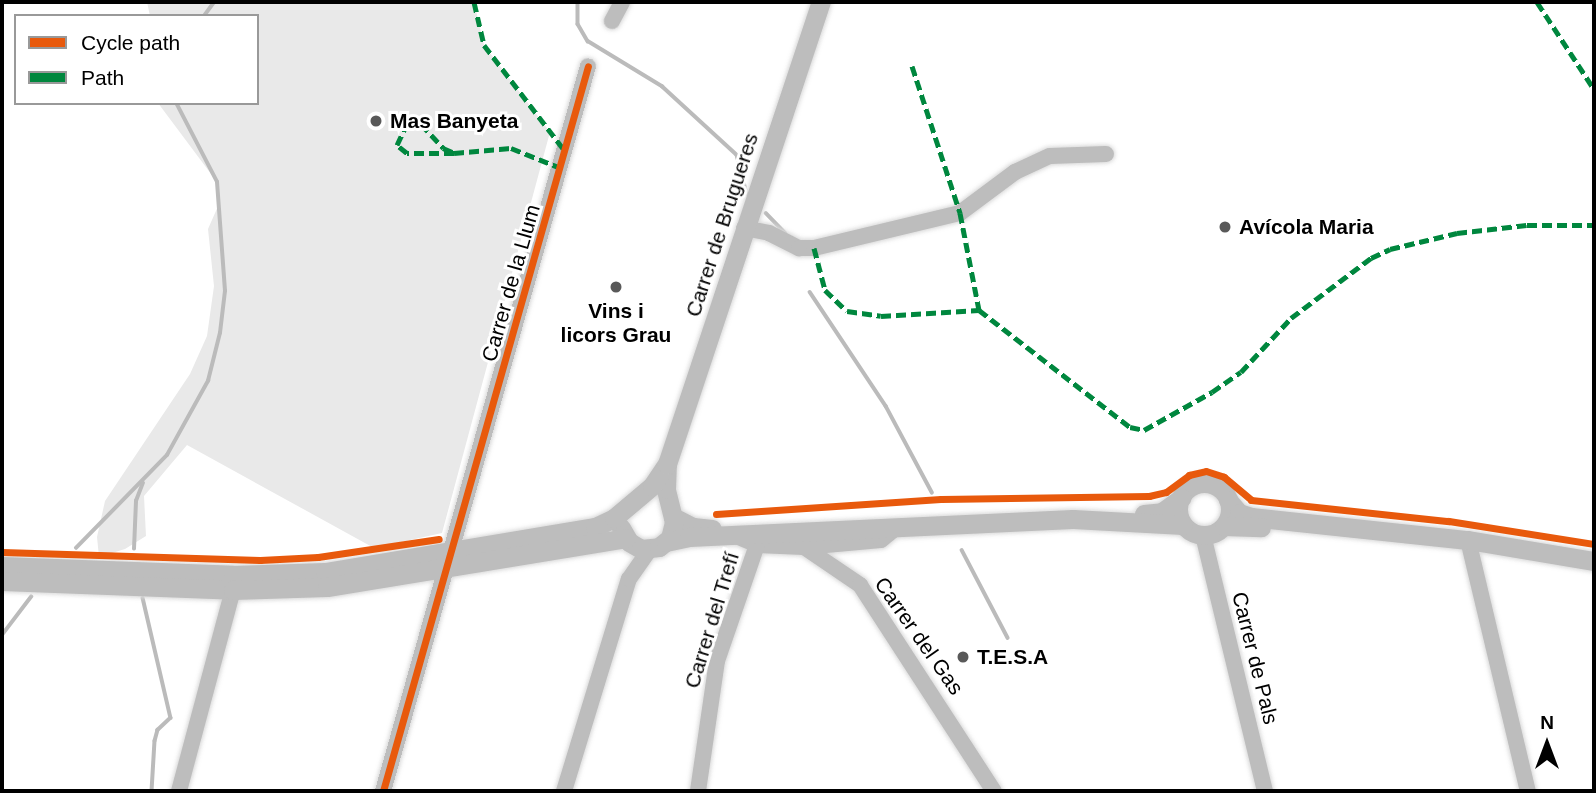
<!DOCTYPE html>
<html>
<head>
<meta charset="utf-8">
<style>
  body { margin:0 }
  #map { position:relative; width:1596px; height:793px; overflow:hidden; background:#fff; font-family:Helvetica,sans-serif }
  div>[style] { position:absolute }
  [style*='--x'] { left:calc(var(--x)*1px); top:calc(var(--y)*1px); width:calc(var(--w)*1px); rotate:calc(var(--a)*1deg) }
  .green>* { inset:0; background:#e9e9e9 }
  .stream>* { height:3.5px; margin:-1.75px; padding:0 1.75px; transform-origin:1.75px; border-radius:1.75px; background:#bbb }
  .roads { filter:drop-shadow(0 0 2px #dbdbdb) drop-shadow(0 0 2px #dbdbdb) }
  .minor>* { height:16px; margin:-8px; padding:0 8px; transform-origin:8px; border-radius:8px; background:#bdbdbd }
  .major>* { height:19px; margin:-9.5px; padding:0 9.5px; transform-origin:9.5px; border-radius:9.5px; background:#bdbdbd }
  .major>.ring { margin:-9.5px; padding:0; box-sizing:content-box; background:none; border:19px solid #bdbdbd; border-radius:50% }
  .quiet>* { height:5px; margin-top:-2.5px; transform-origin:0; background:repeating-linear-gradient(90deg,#00873e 0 10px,transparent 0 15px) }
  .cycleway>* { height:7px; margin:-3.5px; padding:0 3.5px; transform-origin:3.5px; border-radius:3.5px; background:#e8590c }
  .dots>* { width:19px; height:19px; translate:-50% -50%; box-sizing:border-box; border:4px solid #fff; border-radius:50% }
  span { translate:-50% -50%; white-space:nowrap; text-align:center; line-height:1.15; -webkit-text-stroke:6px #fff; paint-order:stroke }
  .poi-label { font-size:21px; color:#000; font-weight:700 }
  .left { translate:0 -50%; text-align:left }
  .street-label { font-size:21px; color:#000 }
  .frame { position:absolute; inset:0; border:4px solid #000; pointer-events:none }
  .legend { position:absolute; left:14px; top:14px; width:245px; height:91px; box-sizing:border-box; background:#fff; border:2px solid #999; margin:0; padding:9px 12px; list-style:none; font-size:21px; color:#000 }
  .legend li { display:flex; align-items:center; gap:14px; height:35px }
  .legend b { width:35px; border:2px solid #999 }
  .north { position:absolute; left:1512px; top:709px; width:70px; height:70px; -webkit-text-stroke:5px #fff; paint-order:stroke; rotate:0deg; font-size:19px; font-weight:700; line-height:28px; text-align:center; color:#000 }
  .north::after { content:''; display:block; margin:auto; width:24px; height:32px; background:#000; clip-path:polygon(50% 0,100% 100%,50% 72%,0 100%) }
</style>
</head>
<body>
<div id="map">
  <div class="green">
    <i style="clip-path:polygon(147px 2px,474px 2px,484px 45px,550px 132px,442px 533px,374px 548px,187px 445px,144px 496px,146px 536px,125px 549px,99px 557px,97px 537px,105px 501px,190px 374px,207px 336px,214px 286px,208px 229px,219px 204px,217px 182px,158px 103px,257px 103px,257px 16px,150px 16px)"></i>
  </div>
  <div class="stream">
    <i style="--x:578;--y:2;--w:22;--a:90"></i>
    <i style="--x:578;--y:24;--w:20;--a:60"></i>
    <i style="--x:588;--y:41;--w:87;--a:31.3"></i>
    <i style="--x:662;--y:86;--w:102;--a:42.6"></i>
    <i style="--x:737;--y:155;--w:40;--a:75.6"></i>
    <i style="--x:204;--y:16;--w:17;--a:-54"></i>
    <i style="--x:766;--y:213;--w:28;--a:46"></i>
    <i style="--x:810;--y:292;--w:137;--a:56.3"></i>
    <i style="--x:886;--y:406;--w:98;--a:61.9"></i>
    <i style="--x:76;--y:548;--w:130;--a:-45.6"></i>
    <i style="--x:167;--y:455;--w:85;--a:-61"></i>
    <i style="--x:208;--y:381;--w:49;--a:-76"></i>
    <i style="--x:220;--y:333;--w:42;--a:-83.2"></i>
    <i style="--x:225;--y:291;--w:109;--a:-94.2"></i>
    <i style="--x:217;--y:182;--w:89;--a:-117.4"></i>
    <i style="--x:134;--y:549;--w:48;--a:-87.6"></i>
    <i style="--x:136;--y:501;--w:19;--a:-69"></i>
    <i style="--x:962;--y:550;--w:99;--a:62.4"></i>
    <i style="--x:143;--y:598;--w:123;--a:76.9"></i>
    <i style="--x:171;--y:718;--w:18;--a:137"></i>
    <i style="--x:158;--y:730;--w:11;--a:105"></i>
    <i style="--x:155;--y:741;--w:50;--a:93.4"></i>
    <i style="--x:2;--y:635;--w:48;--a:-52.7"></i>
  </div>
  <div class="roads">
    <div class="minor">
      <i style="--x:612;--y:21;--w:21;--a:-62"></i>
      <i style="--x:744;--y:228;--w:25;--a:11"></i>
      <i style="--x:769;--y:233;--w:34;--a:27"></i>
      <i style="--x:799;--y:248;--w:15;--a:0"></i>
      <i style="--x:814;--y:248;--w:150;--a:-13.5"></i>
      <i style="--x:960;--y:213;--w:69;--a:-36.7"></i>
      <i style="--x:1015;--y:172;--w:38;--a:-25"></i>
      <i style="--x:1050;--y:156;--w:56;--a:-2"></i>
      <i style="--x:1203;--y:535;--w:263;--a:76.4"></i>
      <i style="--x:736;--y:536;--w:23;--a:23"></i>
      <i style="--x:757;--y:545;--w:47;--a:2.4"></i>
      <i style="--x:804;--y:547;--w:68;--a:34.2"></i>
      <i style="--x:860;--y:585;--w:246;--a:57"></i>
      <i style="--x:1468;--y:540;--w:258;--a:76.6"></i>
      <i style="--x:804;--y:547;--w:77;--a:-5.2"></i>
      <i style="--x:881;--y:540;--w:19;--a:-39"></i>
      <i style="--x:179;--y:791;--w:208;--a:-75"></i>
      <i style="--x:383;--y:791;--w:753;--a:-74.21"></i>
      <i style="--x:564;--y:791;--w:222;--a:-73"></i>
      <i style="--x:629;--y:579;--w:37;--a:-55"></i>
      <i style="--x:698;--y:791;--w:131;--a:-81.7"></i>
      <i style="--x:717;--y:661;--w:123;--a:-71"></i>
    </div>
    <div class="major">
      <i class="ring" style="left:1178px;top:483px;width:33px;height:33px"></i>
      <i style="--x:1228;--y:500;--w:17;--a:50"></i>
      <i style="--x:1239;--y:513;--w:13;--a:18"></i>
      <i style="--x:1251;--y:517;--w:218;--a:6.1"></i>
      <i style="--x:1468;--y:540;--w:128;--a:9.5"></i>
      <i style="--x:1144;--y:514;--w:18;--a:-6"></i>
      <i style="--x:1162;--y:512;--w:24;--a:-36"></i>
      <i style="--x:673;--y:517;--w:22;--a:27"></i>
      <i style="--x:693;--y:527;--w:19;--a:6"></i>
      <i style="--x:1224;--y:526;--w:37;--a:2"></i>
      <i style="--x:621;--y:528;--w:16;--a:60"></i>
      <i style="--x:629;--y:542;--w:14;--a:30"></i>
      <i style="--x:641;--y:549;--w:18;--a:-6"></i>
      <i style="--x:659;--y:547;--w:14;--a:-39"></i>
      <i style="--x:670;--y:538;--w:16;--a:-76"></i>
      <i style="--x:674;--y:522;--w:34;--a:-104"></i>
      <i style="--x:666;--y:489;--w:24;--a:-88"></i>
      <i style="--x:666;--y:542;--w:24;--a:-12"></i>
      <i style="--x:689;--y:537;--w:384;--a:-2.7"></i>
      <i style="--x:1073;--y:519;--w:110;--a:3.1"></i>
      <i style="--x:2;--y:566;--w:231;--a:2.2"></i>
      <i style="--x:233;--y:575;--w:92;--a:-1.9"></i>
      <i style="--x:325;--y:572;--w:274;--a:-9.5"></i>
      <i style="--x:595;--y:527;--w:21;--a:-25"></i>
      <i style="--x:614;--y:518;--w:50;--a:-40.1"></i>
      <i style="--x:652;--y:486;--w:27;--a:-56"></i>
      <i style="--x:667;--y:464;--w:487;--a:-71.6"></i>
      <i style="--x:2;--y:581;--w:231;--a:2.2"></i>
      <i style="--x:233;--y:590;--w:94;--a:-1.8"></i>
      <i style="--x:327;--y:587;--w:303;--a:-9.3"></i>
    </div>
  </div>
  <div class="quiet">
    <i style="--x:474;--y:2;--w:44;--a:76.9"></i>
    <i style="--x:484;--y:45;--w:133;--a:52.6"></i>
    <i style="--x:1537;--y:2;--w:104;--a:56.8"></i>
    <i style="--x:912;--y:66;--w:155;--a:71.9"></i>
    <i style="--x:960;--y:213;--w:99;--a:78.9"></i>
    <i style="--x:979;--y:310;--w:191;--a:37.8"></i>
    <i style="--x:1130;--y:427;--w:14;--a:12"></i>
    <i style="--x:1144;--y:430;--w:78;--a:-29.2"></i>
    <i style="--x:1212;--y:392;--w:35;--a:-35"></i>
    <i style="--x:1241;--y:372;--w:74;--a:-47.2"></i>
    <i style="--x:1291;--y:318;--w:100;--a:-36.9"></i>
    <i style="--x:1371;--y:258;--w:21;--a:-25"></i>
    <i style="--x:1390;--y:249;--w:69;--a:-13.4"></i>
    <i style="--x:1457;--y:233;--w:70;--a:-6.5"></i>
    <i style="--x:1527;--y:225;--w:67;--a:0"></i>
    <i style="--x:454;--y:153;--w:47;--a:180"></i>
    <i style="--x:407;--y:153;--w:13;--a:-141"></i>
    <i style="--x:397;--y:145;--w:23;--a:-65"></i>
    <i style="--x:407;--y:124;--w:14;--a:0"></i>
    <i style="--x:421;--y:124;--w:33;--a:47"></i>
    <i style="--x:443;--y:148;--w:12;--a:24"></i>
    <i style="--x:454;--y:153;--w:57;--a:-5"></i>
    <i style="--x:511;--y:148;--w:54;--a:21.8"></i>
    <i style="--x:814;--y:248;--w:43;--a:75.3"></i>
    <i style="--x:825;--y:290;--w:30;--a:44"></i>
    <i style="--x:847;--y:311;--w:34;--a:8"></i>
    <i style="--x:881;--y:316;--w:98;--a:-3.5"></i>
  </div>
  <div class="cycleway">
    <i style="--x:716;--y:514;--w:225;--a:-3.8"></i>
    <i style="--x:941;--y:499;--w:208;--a:-0.8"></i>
    <i style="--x:1149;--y:496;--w:17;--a:-13"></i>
    <i style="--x:1166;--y:492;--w:29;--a:-36"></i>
    <i style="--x:1189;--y:475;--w:17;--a:-13"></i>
    <i style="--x:1206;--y:471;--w:19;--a:18"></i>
    <i style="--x:1224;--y:477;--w:35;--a:40"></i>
    <i style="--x:1251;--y:500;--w:199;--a:6.1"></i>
    <i style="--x:1449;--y:521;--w:147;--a:9"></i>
    <i style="--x:2;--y:552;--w:258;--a:1.8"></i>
    <i style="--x:260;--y:560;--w:58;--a:-3"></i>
    <i style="--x:318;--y:557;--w:122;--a:-8.5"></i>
    <i style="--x:383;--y:791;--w:753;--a:-74.21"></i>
  </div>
  <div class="dots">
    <i style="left:376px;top:121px;background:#595959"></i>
    <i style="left:1225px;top:227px;background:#595959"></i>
    <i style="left:616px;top:287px;background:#595959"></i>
    <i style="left:963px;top:657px;background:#595959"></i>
  </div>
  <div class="poi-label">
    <span class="left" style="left:390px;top:121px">Mas Banyeta</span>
    <span class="left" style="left:1239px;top:227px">Avícola Maria</span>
    <span style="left:616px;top:323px">Vins i<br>licors Grau</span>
    <span class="left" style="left:977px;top:657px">T.E.S.A</span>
  </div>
  <div class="street-label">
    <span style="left:722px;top:225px;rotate:-72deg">Carrer de Brugueres</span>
    <span style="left:511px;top:283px;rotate:-74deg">Carrer de la Llum</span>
    <span style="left:712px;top:620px;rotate:-73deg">Carrer del Trefí</span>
    <span style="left:919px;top:636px;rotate:55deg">Carrer del Gas</span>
    <span style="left:1255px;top:658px;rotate:76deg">Carrer de Pals</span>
  </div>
  <div class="frame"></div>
  <ul class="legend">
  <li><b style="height:9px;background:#e8590c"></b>Cycle path</li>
  <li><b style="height:9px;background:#00873e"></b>Path</li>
  </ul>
  <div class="north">N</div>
</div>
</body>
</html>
